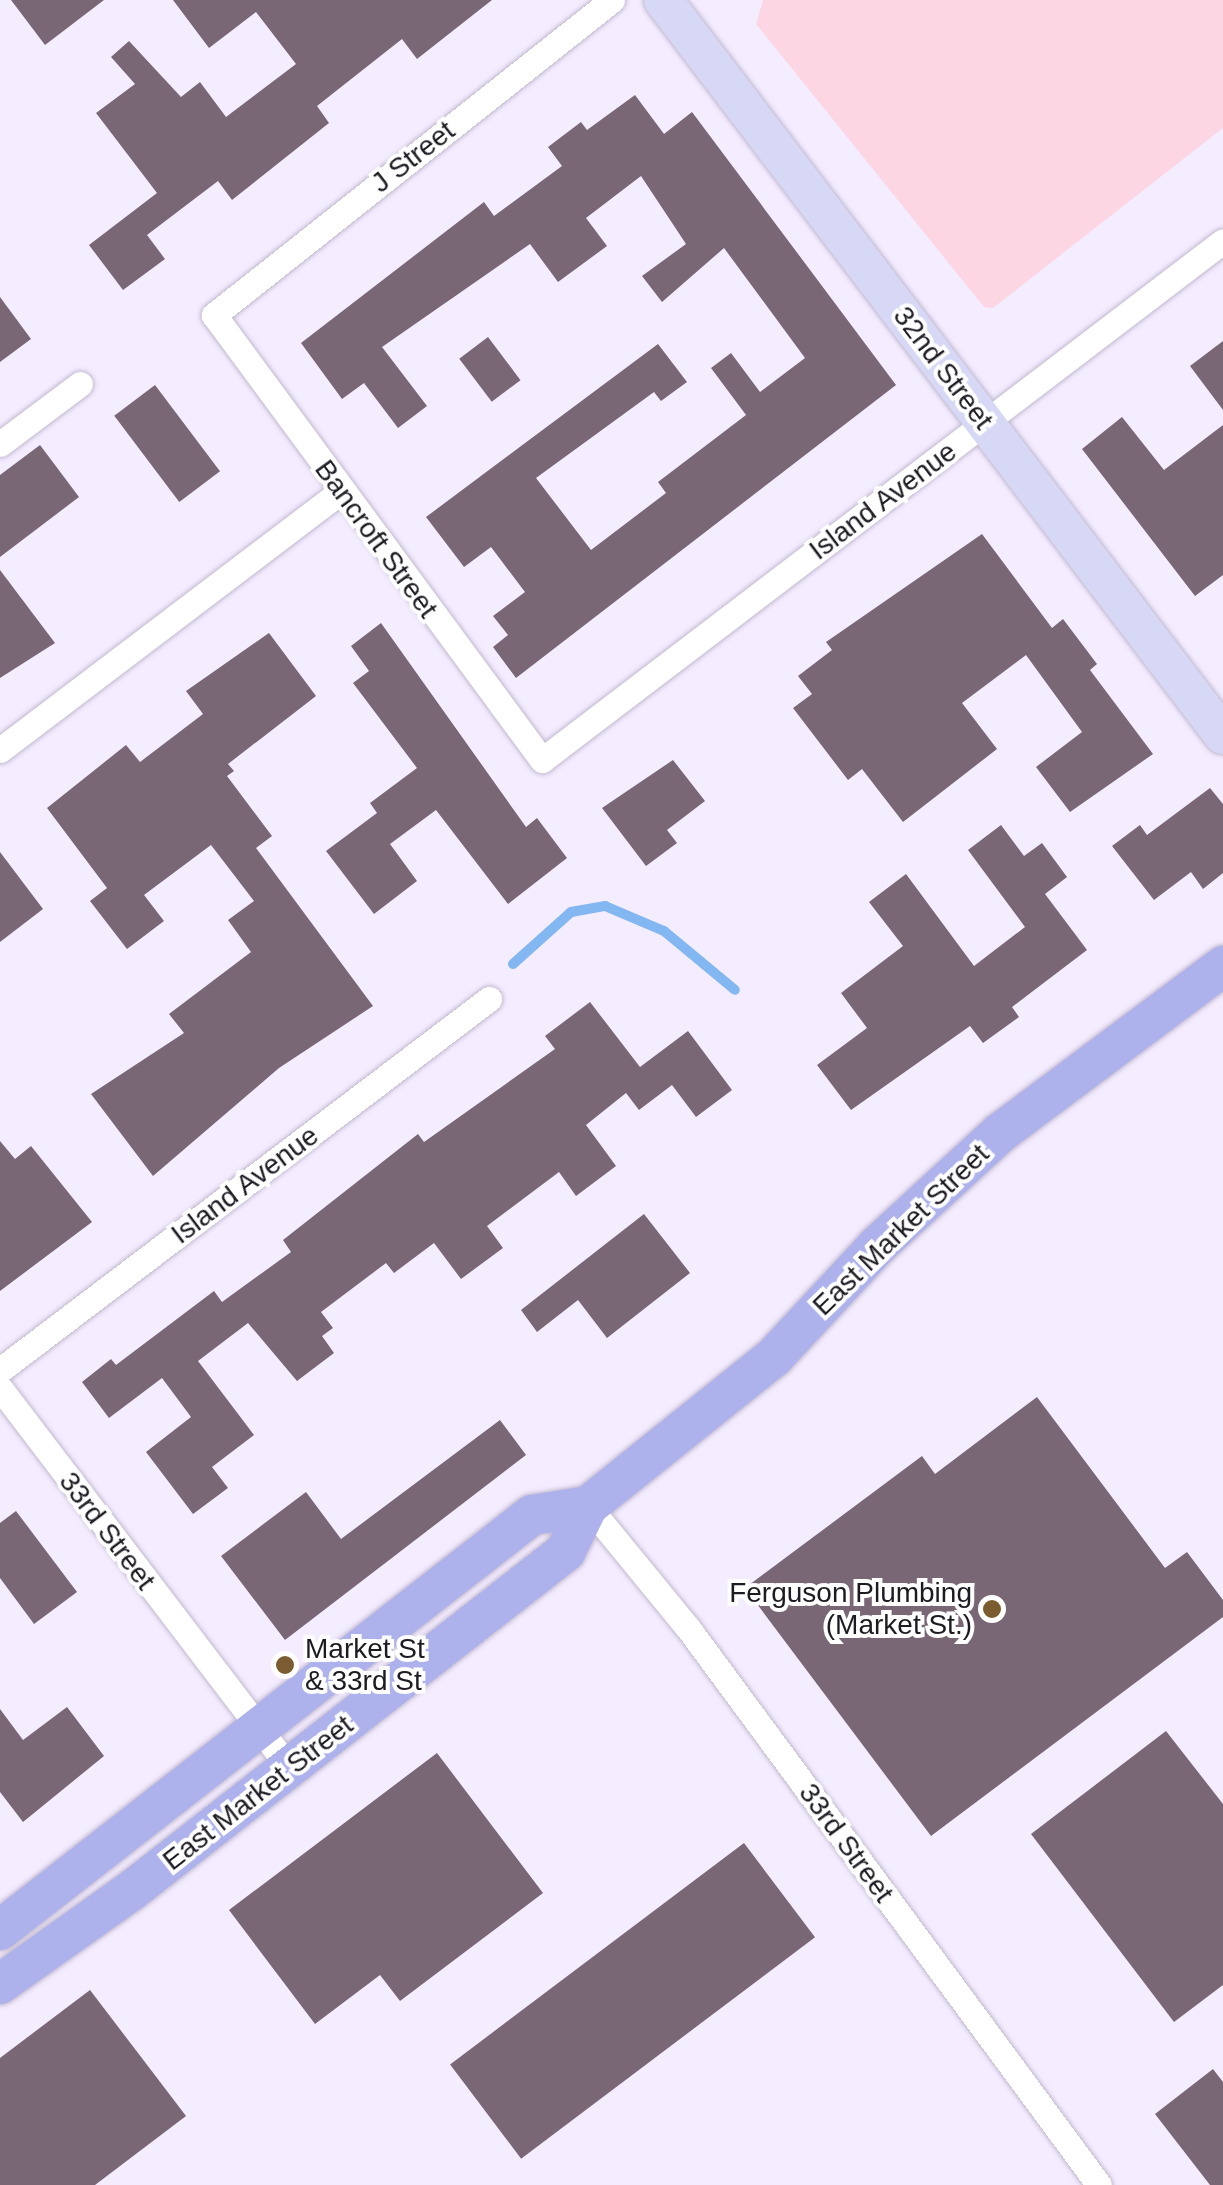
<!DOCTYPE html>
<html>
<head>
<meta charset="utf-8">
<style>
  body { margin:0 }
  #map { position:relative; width:1223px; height:2185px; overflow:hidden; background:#f4ecff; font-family:Helvetica,sans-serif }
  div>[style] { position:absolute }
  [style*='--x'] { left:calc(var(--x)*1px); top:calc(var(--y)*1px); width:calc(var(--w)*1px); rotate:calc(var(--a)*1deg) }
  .green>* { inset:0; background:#fcd6e2 }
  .stream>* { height:10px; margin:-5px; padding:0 5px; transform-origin:5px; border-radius:5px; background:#83b7f1 }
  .building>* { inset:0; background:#796776; transform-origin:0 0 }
  .roads { filter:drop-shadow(0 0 2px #c2b9cf) drop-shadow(0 0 2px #c2b9cf) }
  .minor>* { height:25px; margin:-12.5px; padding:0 12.5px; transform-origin:12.5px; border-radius:12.5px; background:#fff }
  .secondary>* { height:38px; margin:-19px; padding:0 19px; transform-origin:19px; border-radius:19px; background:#d6d8f6 }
  .primary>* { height:40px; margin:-20px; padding:0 20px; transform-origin:20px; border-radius:20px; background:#adb2ed }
  .dots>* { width:28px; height:28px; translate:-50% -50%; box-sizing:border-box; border:5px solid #fefefe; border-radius:50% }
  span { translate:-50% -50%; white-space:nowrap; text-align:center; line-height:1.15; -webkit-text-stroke:8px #fefefe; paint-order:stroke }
  .street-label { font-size:28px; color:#1d1a22 }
  .poi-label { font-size:28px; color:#1d1a22 }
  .right { translate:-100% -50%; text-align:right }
  .left { translate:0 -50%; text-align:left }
</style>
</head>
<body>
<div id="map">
  <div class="green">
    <i style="clip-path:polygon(763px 0,1223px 0,1223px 128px,993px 308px,984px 307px,756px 24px)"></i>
  </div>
  <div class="stream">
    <i style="--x:513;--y:964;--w:78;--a:-41.9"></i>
    <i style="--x:571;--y:912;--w:35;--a:-10"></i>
    <i style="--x:605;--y:906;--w:64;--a:23"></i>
    <i style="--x:664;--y:931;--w:92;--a:39.7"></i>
  </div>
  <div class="building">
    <i style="clip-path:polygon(11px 0,104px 0,45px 45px)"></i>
    <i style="clip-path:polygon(173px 0,492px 0,417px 59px,402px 39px,317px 106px,329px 123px,232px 200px,218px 181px,147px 235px,165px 259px,123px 290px,89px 245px,157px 193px,96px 113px,135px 84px,111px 57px,129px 41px,181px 97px,200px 82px,226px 117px,296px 64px,256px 12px,209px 48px)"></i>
    <i style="clip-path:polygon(635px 95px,664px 134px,692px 112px,896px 385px,516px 678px,493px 647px,508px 635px,493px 616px,525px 592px,491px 547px,464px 567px,426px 517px,658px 344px,687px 382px,661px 401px,654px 392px,536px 478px,591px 550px,666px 493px,658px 482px,746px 415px,711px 368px,731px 353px,760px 392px,805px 358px,724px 248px,662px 302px,642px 276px,686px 244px,641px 176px,586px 218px,607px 246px,558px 282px,530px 244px,382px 347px,427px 406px,398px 428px,364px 383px,342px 399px,301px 343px,484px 202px,494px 216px,562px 166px,548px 147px,581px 122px,587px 130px)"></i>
    <i style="clip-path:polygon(0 297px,31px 339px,0 362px)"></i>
    <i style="left:488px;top:337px;width:54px;height:36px;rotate:53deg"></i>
    <i style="clip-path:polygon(1223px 341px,1223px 410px,1190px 366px)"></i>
    <i style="left:155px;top:385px;width:108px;height:51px;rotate:53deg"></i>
    <i style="clip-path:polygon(1122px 417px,1164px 470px,1223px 425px,1223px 575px,1195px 596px,1082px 449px)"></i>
    <i style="clip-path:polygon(40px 445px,79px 497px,0 557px,0 475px)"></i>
    <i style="clip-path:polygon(982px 534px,1052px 628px,1063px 619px,1097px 664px,1090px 670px,1153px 754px,1070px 812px,1036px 767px,1082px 732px,1026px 655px,962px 703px,997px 749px,903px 822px,862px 769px,848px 780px,793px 708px,812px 694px,798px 676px,832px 650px,826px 642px)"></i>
    <i style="clip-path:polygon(0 570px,55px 643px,0 678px)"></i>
    <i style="clip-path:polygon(381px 623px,526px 827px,537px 818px,567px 858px,508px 904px,436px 810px,390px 844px,417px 881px,374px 914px,326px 851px,377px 813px,370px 803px,417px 768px,353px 683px,369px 671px,351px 646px)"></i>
    <i style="clip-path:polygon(269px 633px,316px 696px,228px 764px,234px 771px,227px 776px,272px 836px,256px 848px,373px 1006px,279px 1068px,153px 1176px,91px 1094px,184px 1033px,169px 1014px,251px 952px,228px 920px,254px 901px,211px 845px,144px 895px,164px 921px,127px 949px,90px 901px,107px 888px,47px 808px,126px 745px,140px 762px,203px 714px,186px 691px)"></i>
    <i style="clip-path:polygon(673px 760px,705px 801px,667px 830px,677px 843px,646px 866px,602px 808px)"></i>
    <i style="clip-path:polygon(1210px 788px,1223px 804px,1223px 873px,1203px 889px,1191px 872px,1154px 900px,1112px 846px,1140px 825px,1147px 835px)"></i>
    <i style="clip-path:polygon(1001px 825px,1024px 856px,1042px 843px,1067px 877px,1045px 894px,1087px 950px,1012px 1007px,1019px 1017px,983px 1043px,970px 1026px,851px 1110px,817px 1065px,867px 1028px,841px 993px,903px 946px,869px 902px,906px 874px,974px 966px,1025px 927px,968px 850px)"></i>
    <i style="clip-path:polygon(0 852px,43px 909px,0 942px)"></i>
    <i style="clip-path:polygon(590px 1002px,640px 1067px,688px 1031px,732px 1090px,696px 1117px,672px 1085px,639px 1110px,626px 1093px,586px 1125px,616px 1166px,576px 1196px,559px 1172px,487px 1226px,503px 1248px,461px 1279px,434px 1243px,394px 1273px,386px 1263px,321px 1312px,333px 1328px,322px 1336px,334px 1353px,297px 1381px,248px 1323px,198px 1361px,254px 1435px,212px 1467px,228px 1488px,193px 1514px,146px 1452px,191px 1417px,162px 1378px,109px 1418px,82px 1382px,111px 1359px,116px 1365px,214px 1291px,222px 1302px,291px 1252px,283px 1240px,418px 1134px,424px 1142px,555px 1049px,545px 1036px)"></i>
    <i style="clip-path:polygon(0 1141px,15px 1159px,31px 1146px,92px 1222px,0 1291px)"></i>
    <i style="clip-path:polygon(644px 1214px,690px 1273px,607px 1338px,578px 1300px,537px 1332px,521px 1310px)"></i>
    <i style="clip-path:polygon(1037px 1397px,1165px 1568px,1187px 1552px,1223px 1600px,1223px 1617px,931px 1836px,745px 1588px,922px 1456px,935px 1474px)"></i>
    <i style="clip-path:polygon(500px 1420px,526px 1455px,285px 1640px,221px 1556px,306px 1492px,341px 1539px)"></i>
    <i style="clip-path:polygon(16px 1511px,77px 1592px,34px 1624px,0 1578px,0 1523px)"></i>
    <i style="clip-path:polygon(67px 1707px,104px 1756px,23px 1822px,0 1792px,0 1709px,23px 1740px)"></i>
    <i style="clip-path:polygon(1166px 1731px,1223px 1804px,1223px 1985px,1174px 2022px,1031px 1834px)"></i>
    <i style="clip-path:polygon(437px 1753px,543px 1893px,400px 2001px,380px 1975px,315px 2024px,229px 1910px)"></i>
    <i style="left:744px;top:1843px;width:118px;height:368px;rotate:53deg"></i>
    <i style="clip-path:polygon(90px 1990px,186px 2116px,95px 2185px,0 2185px,0 2058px)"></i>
    <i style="clip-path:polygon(1213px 2069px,1223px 2082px,1223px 2185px,1210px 2185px,1155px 2114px)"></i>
  </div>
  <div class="roads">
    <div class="minor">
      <i style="--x:612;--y:0;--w:508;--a:141.64"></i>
      <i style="--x:214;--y:315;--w:553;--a:53.61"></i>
      <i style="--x:542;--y:760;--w:856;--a:-37.31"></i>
      <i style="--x:0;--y:444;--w:100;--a:-36.9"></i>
      <i style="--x:0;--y:750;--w:430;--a:-37.2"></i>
      <i style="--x:0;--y:1370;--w:614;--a:-37.19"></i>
      <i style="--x:0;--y:1388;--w:478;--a:52.7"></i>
      <i style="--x:588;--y:1506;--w:158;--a:50.7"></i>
      <i style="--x:688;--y:1628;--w:692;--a:53.58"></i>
    </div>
    <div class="secondary">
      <i style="--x:663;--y:0;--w:924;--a:52.7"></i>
    </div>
    <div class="primary">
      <i style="--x:0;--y:1930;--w:675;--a:-37.96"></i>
      <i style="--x:532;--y:1515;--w:57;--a:-9.1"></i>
      <i style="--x:0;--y:1984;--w:161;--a:-35.4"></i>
      <i style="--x:131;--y:1891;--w:551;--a:-37.99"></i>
      <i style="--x:565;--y:1552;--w:51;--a:-63.4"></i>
      <i style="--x:588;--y:1506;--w:238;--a:-38.7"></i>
      <i style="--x:774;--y:1357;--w:151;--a:-47.1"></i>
      <i style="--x:877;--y:1246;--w:167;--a:-42.6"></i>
      <i style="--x:1000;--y:1133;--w:279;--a:-36.8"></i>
    </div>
  </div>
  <div class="dots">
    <i style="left:992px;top:1609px;background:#7b5c31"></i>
    <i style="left:285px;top:1665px;background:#7b5c31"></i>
  </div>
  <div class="street-label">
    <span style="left:413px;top:157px;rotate:-38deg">J Street</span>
    <span style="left:943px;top:368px;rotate:53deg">32nd Street</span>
    <span style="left:883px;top:501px;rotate:-37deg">Island Avenue</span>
    <span style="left:376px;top:539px;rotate:54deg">Bancroft Street</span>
    <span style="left:245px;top:1185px;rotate:-37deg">Island Avenue</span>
    <span style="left:901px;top:1230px;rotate:-44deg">East Market Street</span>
    <span style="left:107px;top:1531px;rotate:53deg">33rd Street</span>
    <span style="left:258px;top:1793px;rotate:-38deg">East Market Street</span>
    <span style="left:846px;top:1843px;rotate:54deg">33rd Street</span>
  </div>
  <div class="poi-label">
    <span class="right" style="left:972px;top:1609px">Ferguson Plumbing<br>(Market St.)</span>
    <span class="left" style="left:305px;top:1665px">Market St<br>&amp; 33rd St</span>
  </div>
</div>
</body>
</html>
